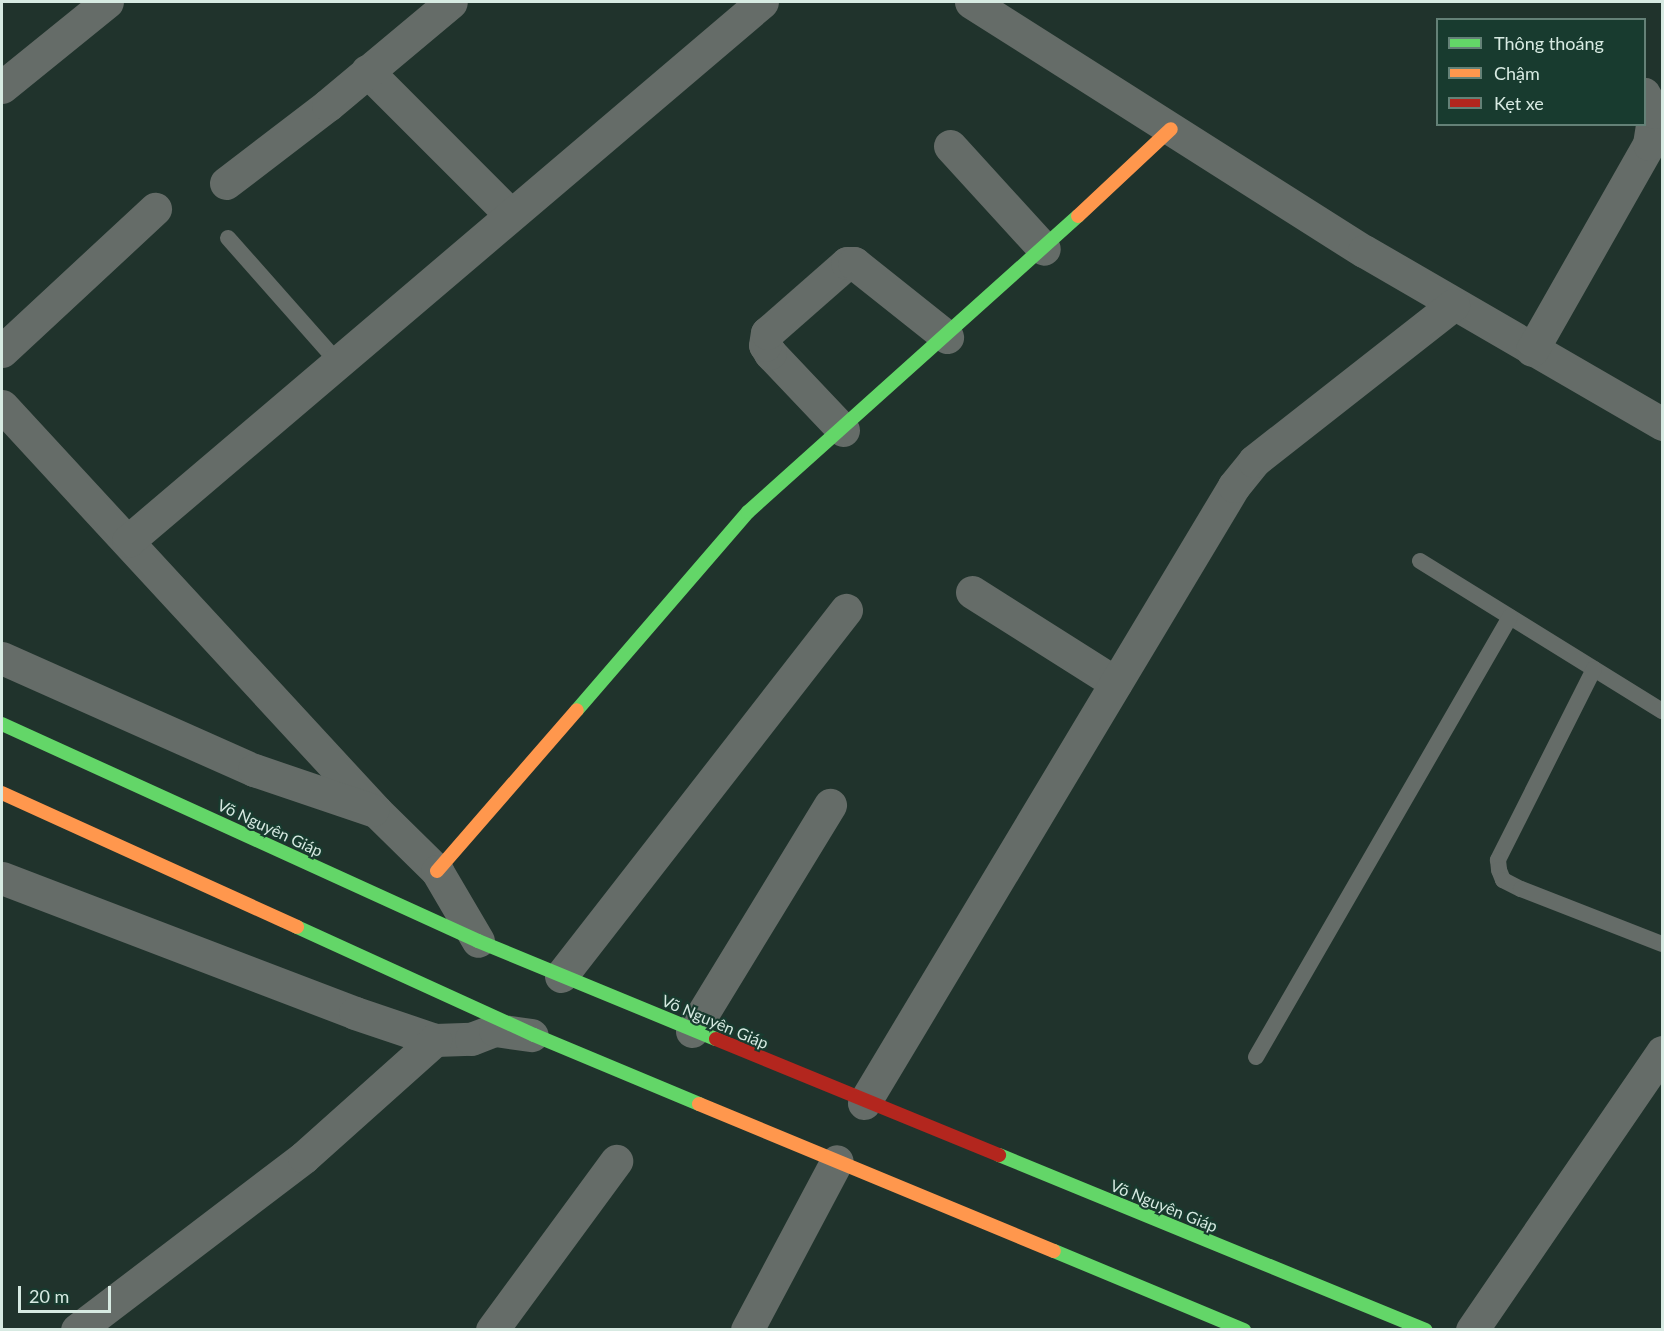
<!DOCTYPE html>
<html>
<head>
<meta charset="utf-8">
<style>
  body { margin:0 }
  #map { position:relative; width:1664px; height:1331px; overflow:hidden; background:#20332c; font-family:Lato,sans-serif }
  div>[style] { position:absolute }
  [style*='--x'] { left:calc(var(--x)*1px); top:calc(var(--y)*1px); width:calc(var(--w)*1px); rotate:calc(var(--a)*1deg) }
  .lane>* { height:16px; margin:-8px; padding:0 8px; transform-origin:8px; border-radius:8px; background:#656c68 }
  .street>* { height:33px; margin:-16.5px; padding:0 16.5px; transform-origin:16.5px; border-radius:16.5px; background:#656c68 }
  .fast>* { height:14px; margin:-7px; padding:0 7px; transform-origin:7px; border-radius:7px; background:#63d668 }
  .slow>* { height:14px; margin:-7px; padding:0 7px; transform-origin:7px; border-radius:7px; background:#ff974d }
  .jam>* { height:14px; margin:-7px; padding:0 7px; transform-origin:7px; border-radius:7px; background:#b3261e }
  span { translate:-50% -50%; white-space:nowrap; text-align:center; line-height:1.15; -webkit-text-stroke:4.5px #183b2f; paint-order:stroke }
  .street-label { font-size:16px; color:#d7eae2 }
  .frame { position:absolute; inset:0; border:3px solid #d7eae2; pointer-events:none }
  .legend { position:absolute; left:1436px; top:18px; width:210px; height:108px; box-sizing:border-box; background:#183b2f; border:2px solid #648177; margin:0; padding:8px 10px; list-style:none; font-size:18px; color:#d7eae2 }
  .legend li { display:flex; align-items:center; gap:12px; height:30px }
  .legend b { width:30px; border:2px solid #648177 }
  .scale { position:absolute; left:18px; top:1286px; width:93px; height:27px; box-sizing:border-box; border:3px solid #d7eae2; border-top:0; padding-left:8px; font-size:18px; line-height:21px; white-space:nowrap; color:#d7eae2; -webkit-text-stroke:4px #183b2f; paint-order:stroke }
</style>
</head>
<body>
<div id="map">
  <div class="lane">
    <i style="--x:228;--y:238;--w:164;--a:48.5"></i>
    <i style="--x:1420;--y:561;--w:285;--a:31.8"></i>
    <i style="--x:1594;--y:669;--w:214;--a:116.7"></i>
    <i style="--x:1498;--y:860;--w:10;--a:84"></i>
    <i style="--x:1499;--y:870;--w:11;--a:68"></i>
    <i style="--x:1503;--y:880;--w:20;--a:27"></i>
    <i style="--x:1521;--y:889;--w:151;--a:21.3"></i>
    <i style="--x:1256;--y:1057;--w:508;--a:-60"></i>
  </div>
  <div class="street">
    <i style="--x:971;--y:2;--w:465;--a:32.4"></i>
    <i style="--x:1364;--y:251;--w:345;--a:30.1"></i>
    <i style="--x:367;--y:71;--w:202;--a:45"></i>
    <i style="--x:2;--y:87;--w:135;--a:-39"></i>
    <i style="--x:950;--y:146;--w:139;--a:47.6"></i>
    <i style="--x:226;--y:183;--w:128;--a:-37.4"></i>
    <i style="--x:328;--y:105;--w:160;--a:-39.9"></i>
    <i style="--x:1532;--y:350;--w:237;--a:-60.4"></i>
    <i style="--x:1649;--y:144;--w:32;--a:-81"></i>
    <i style="--x:1654;--y:112;--w:21;--a:-119"></i>
    <i style="--x:2;--y:351;--w:209;--a:-42.9"></i>
    <i style="--x:2;--y:406;--w:551;--a:47.28"></i>
    <i style="--x:376;--y:811;--w:86;--a:44.5"></i>
    <i style="--x:437;--y:871;--w:81;--a:59.6"></i>
    <i style="--x:843;--y:430;--w:106;--a:-133.5"></i>
    <i style="--x:770;--y:353;--w:9;--a:-122"></i>
    <i style="--x:765;--y:345;--w:12;--a:-81"></i>
    <i style="--x:767;--y:333;--w:106;--a:-41.2"></i>
    <i style="--x:847;--y:263;--w:7;--a:0"></i>
    <i style="--x:854;--y:263;--w:119;--a:38.5"></i>
    <i style="--x:128;--y:541;--w:832;--a:-40.37"></i>
    <i style="--x:972;--y:592;--w:170;--a:32.3"></i>
    <i style="--x:2;--y:658;--w:276;--a:24"></i>
    <i style="--x:254;--y:770;--w:125;--a:18.7"></i>
    <i style="--x:2;--y:878;--w:378;--a:20.9"></i>
    <i style="--x:355;--y:1013;--w:84;--a:18.6"></i>
    <i style="--x:435;--y:1040;--w:36;--a:-2"></i>
    <i style="--x:471;--y:1039;--w:26;--a:-21"></i>
    <i style="--x:495;--y:1030;--w:37;--a:8"></i>
    <i style="--x:561;--y:976;--w:464;--a:-52.1"></i>
    <i style="--x:692;--y:1031;--w:265;--a:-58.6"></i>
    <i style="--x:864;--y:1103;--w:719;--a:-59.05"></i>
    <i style="--x:1234;--y:486;--w:32;--a:-51"></i>
    <i style="--x:1254;--y:461;--w:253;--a:-38.1"></i>
    <i style="--x:77;--y:1330;--w:285;--a:-37.3"></i>
    <i style="--x:304;--y:1157;--w:176;--a:-41.8"></i>
    <i style="--x:492;--y:1330;--w:210;--a:-53.7"></i>
    <i style="--x:747;--y:1330;--w:191;--a:-62"></i>
    <i style="--x:1472;--y:1330;--w:337;--a:-55.6"></i>
  </div>
  <div class="fast">
    <i style="--x:577;--y:710;--w:262;--a:-49.2"></i>
    <i style="--x:748;--y:512;--w:443;--a:-41.9"></i>
    <i style="--x:2;--y:724;--w:523;--a:24.51"></i>
    <i style="--x:478;--y:941;--w:257;--a:22.4"></i>
    <i style="--x:297;--y:927;--w:260;--a:24.5"></i>
    <i style="--x:534;--y:1035;--w:179;--a:22.7"></i>
    <i style="--x:999;--y:1155;--w:461;--a:22.3"></i>
    <i style="--x:1054;--y:1251;--w:206;--a:22.6"></i>
  </div>
  <div class="slow">
    <i style="--x:1078;--y:216;--w:127;--a:-43.1"></i>
    <i style="--x:2;--y:793;--w:324;--a:24.4"></i>
    <i style="--x:437;--y:871;--w:213;--a:-49"></i>
    <i style="--x:699;--y:1104;--w:384;--a:22.5"></i>
  </div>
  <div class="jam">
    <i style="--x:716;--y:1039;--w:306;--a:22.3"></i>
  </div>
  <div class="street-label">
    <span style="left:270px;top:828px;rotate:25deg">Võ Nguyên Giáp</span>
    <span style="left:715px;top:1022px;rotate:23deg">Võ Nguyên Giáp</span>
    <span style="left:1164px;top:1206px;rotate:22deg">Võ Nguyên Giáp</span>
  </div>
  <div class="frame"></div>
  <ul class="legend">
  <li><b style="height:8px;background:#63d668"></b>Thông thoáng</li>
  <li><b style="height:8px;background:#ff974d"></b>Chậm</li>
  <li><b style="height:8px;background:#b3261e"></b>Kẹt xe</li>
  </ul>
  <div class="scale">20 m</div>
</div>
</body>
</html>
